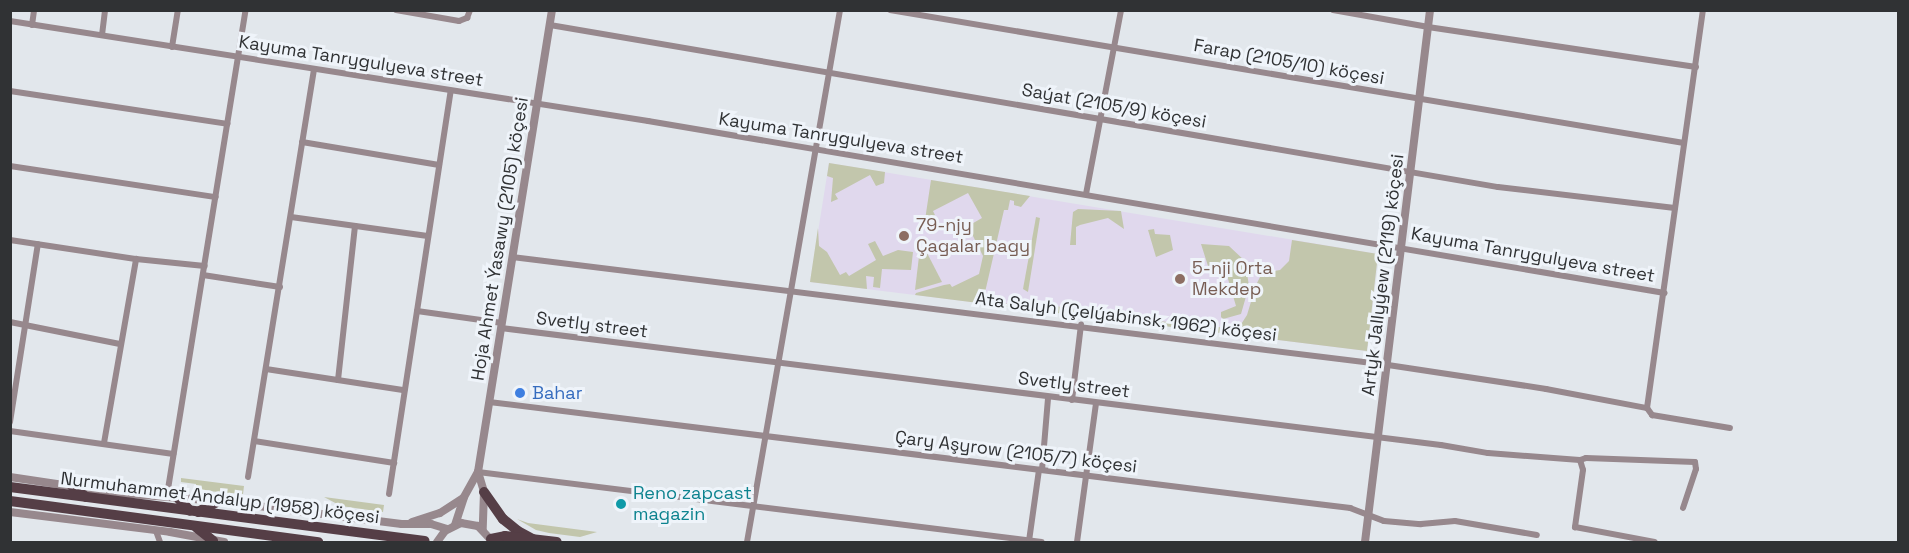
<!DOCTYPE html>
<html>
<head>
<meta charset="utf-8">
<style>
  body { margin:0 }
  #map { position:relative; width:1909px; height:553px; overflow:hidden; background:#e2e7ec; font-family:"Space Grotesk",sans-serif }
  div>[style] { position:absolute }
  [style*='--x'] { left:calc(var(--x)*1px); top:calc(var(--y)*1px); width:calc(var(--w)*1px); rotate:calc(var(--a)*1deg) }
  .education>* { inset:0; background:#e0d8ed }
  .green>* { inset:0; background:#c2c6ac }
  .minor>* { height:6px; margin:-3px; padding:0 3px; transform-origin:3px; border-radius:3px; background:#97888d }
  .tertiary>* { height:8px; margin:-4px; padding:0 4px; transform-origin:4px; border-radius:4px; background:#97888d }
  .primary>* { height:10px; margin:-5px; padding:0 5px; transform-origin:5px; border-radius:5px; background:#553e46 }
  .dots>* { width:16px; height:16px; translate:-50% -50%; box-sizing:border-box; border:3px solid #eff4fa; border-radius:50% }
  span { translate:-50% -50%; white-space:nowrap; text-align:center; line-height:1.15; -webkit-text-stroke:6px #eff4fa; paint-order:stroke }
  .street-label { font-size:18px; color:#303234 }
  .education-label { font-size:18px; color:#785e54 }
  .left { translate:0 -50%; text-align:left }
  .shop-label { font-size:18px; color:#366cbe }
  .culture-label { font-size:18px; color:#0d838f }
  .frame { position:absolute; inset:0; border:12px solid #303234; pointer-events:none }
</style>
</head>
<body>
<div id="map">
  <div class="education">
    <i style="clip-path:polygon(829px 163px,1378px 254px,1367px 351px,810px 282px)"></i>
  </div>
  <div class="green">
    <i style="clip-path:polygon(829px 163px,885px 172px,884px 183px,876px 186px,870px 175px,835px 194px,838px 199px,831px 202px,833px 178px,827px 176px)"></i>
    <i style="clip-path:polygon(931px 180px,1030px 196px,1021px 207px,1014px 205px,1014px 201px,1010px 200px,1008px 210px,1004px 210px,983px 301px,1019px 305px,1021px 301px,1129px 317px,1128px 322px,915px 295px,916px 293px,944px 285px,950px 284px,952px 287px,979px 274px,983px 256px,968px 226px,982px 218px,968px 193px,933px 211px,935px 215px,925px 220px)"></i>
    <i style="clip-path:polygon(1078px 209px,1121px 211px,1124px 229px,1108px 218px,1080px 225px,1076px 227px,1076px 245px,1070px 245px,1073px 212px)"></i>
    <i style="clip-path:polygon(1036px 217px,1040px 218px,1028px 292px,1023px 289px)"></i>
    <i style="clip-path:polygon(818px 228px,819px 246px,827px 252px,840px 275px,846px 272px,849px 276px,876px 260px,868px 244px,875px 241px,883px 256px,898px 250px,913px 252px,911px 270px,882px 269px,880px 288px,873px 287px,874px 277px,866px 276px,867px 289px,810px 282px)"></i>
    <i style="clip-path:polygon(1154px 229px,1155px 234px,1170px 235px,1173px 250px,1156px 257px,1148px 230px)"></i>
    <i style="clip-path:polygon(1292px 240px,1378px 254px,1367px 351px,1139px 323px,1148px 320px,1238px 329px,1247px 315px,1256px 285px,1262px 273px,1280px 270px,1289px 261px)"></i>
    <i style="clip-path:polygon(1201px 244px,1229px 246px,1245px 261px,1249px 286px,1241px 314px,1223px 319px,1221px 317px,1221px 312px,1236px 306px,1223px 262px,1208px 266px)"></i>
    <i style="clip-path:polygon(920px 248px,926px 251px,942px 282px,915px 290px)"></i>
    <i style="clip-path:polygon(181px 478px,244px 486px,243px 494px,196px 490px,196px 484px,181px 482px)"></i>
    <i style="clip-path:polygon(324px 497px,384px 505px,383px 512px,341px 506px)"></i>
    <i style="clip-path:polygon(517px 519px,528px 523px,597px 532px,580px 537px,549px 533px,536px 530px)"></i>
  </div>
  <div class="minor">
    <i style="--x:396;--y:10;--w:64;--a:9.9"></i>
    <i style="--x:459;--y:21;--w:9;--a:-21"></i>
    <i style="--x:467;--y:18;--w:9;--a:-69"></i>
    <i style="--x:890;--y:10;--w:805;--a:9.51"></i>
    <i style="--x:1333;--y:10;--w:97;--a:10.1"></i>
    <i style="--x:1428;--y:27;--w:271;--a:8.5"></i>
    <i style="--x:10;--y:21;--w:646;--a:8.91"></i>
    <i style="--x:648;--y:121;--w:1031;--a:9.6"></i>
    <i style="--x:32;--y:25;--w:15;--a:-82"></i>
    <i style="--x:550;--y:25;--w:962;--a:9.7"></i>
    <i style="--x:1498;--y:187;--w:178;--a:6.8"></i>
    <i style="--x:102;--y:35;--w:25;--a:-83"></i>
    <i style="--x:172;--y:47;--w:37;--a:-81"></i>
    <i style="--x:10;--y:91;--w:220;--a:8.6"></i>
    <i style="--x:302;--y:142;--w:139;--a:9.5"></i>
    <i style="--x:10;--y:166;--w:208;--a:8.6"></i>
    <i style="--x:1086;--y:194;--w:187;--a:-79.2"></i>
    <i style="--x:291;--y:217;--w:138;--a:7.9"></i>
    <i style="--x:10;--y:240;--w:127;--a:8.6"></i>
    <i style="--x:136;--y:259;--w:69;--a:5.8"></i>
    <i style="--x:512;--y:257;--w:883;--a:7.03"></i>
    <i style="--x:1388;--y:365;--w:160;--a:8.6"></i>
    <i style="--x:1546;--y:389;--w:103;--a:10.7"></i>
    <i style="--x:1647;--y:408;--w:9;--a:54"></i>
    <i style="--x:1652;--y:415;--w:79;--a:9.5"></i>
    <i style="--x:203;--y:275;--w:78;--a:8.9"></i>
    <i style="--x:417;--y:311;--w:86;--a:8"></i>
    <i style="--x:10;--y:322;--w:112;--a:11.3"></i>
    <i style="--x:501;--y:328;--w:947;--a:7.1"></i>
    <i style="--x:1441;--y:445;--w:48;--a:9.7"></i>
    <i style="--x:1488;--y:453;--w:92;--a:4.4"></i>
    <i style="--x:1580;--y:460;--w:10;--a:73"></i>
    <i style="--x:1583;--y:470;--w:58;--a:98"></i>
    <i style="--x:1575;--y:527;--w:81;--a:10.6"></i>
    <i style="--x:266;--y:369;--w:140;--a:8.7"></i>
    <i style="--x:338;--y:380;--w:155;--a:-83.7"></i>
    <i style="--x:1072;--y:400;--w:76;--a:-83.2"></i>
    <i style="--x:489;--y:402;--w:868;--a:7.02"></i>
    <i style="--x:1350;--y:508;--w:36;--a:21"></i>
    <i style="--x:1384;--y:521;--w:37;--a:5"></i>
    <i style="--x:1421;--y:524;--w:34;--a:-5"></i>
    <i style="--x:1455;--y:521;--w:83;--a:9.7"></i>
    <i style="--x:1647;--y:408;--w:402;--a:-82"></i>
    <i style="--x:10;--y:422;--w:180;--a:-81.1"></i>
    <i style="--x:10;--y:431;--w:165;--a:8"></i>
    <i style="--x:254;--y:441;--w:142;--a:8.9"></i>
    <i style="--x:104;--y:443;--w:187;--a:-80.1"></i>
    <i style="--x:1580;--y:460;--w:6;--a:-18"></i>
    <i style="--x:1586;--y:458;--w:109;--a:2.1"></i>
    <i style="--x:1695;--y:462;--w:7;--a:82"></i>
    <i style="--x:1696;--y:469;--w:41;--a:108.4"></i>
    <i style="--x:1042;--y:470;--w:72;--a:-85.2"></i>
    <i style="--x:478;--y:472;--w:568;--a:7.07"></i>
    <i style="--x:248;--y:477;--w:413;--a:-80.8"></i>
    <i style="--x:389;--y:494;--w:408;--a:-81.3"></i>
    <i style="--x:175;--y:499;--w:12;--a:-125"></i>
    <i style="--x:168;--y:489;--w:485;--a:-80.8"></i>
    <i style="--x:156;--y:531;--w:12;--a:70"></i>
    <i style="--x:1029;--y:541;--w:72;--a:-82"></i>
    <i style="--x:747;--y:542;--w:540;--a:-80.08"></i>
    <i style="--x:1077;--y:542;--w:140;--a:-82.2"></i>
  </div>
  <div class="tertiary">
    <i style="--x:478;--y:472;--w:21;--a:73"></i>
    <i style="--x:484;--y:492;--w:38;--a:92"></i>
    <i style="--x:10;--y:477;--w:108;--a:8.5"></i>
    <i style="--x:117;--y:493;--w:102;--a:4.5"></i>
    <i style="--x:219;--y:501;--w:184;--a:7.2"></i>
    <i style="--x:402;--y:524;--w:29;--a:0"></i>
    <i style="--x:431;--y:524;--w:17;--a:17"></i>
    <i style="--x:10;--y:512;--w:161;--a:7.1"></i>
    <i style="--x:170;--y:532;--w:55;--a:10.5"></i>
    <i style="--x:412;--y:522;--w:29;--a:-18"></i>
    <i style="--x:440;--y:513;--w:27;--a:-33"></i>
    <i style="--x:455;--y:525;--w:29;--a:-72"></i>
    <i style="--x:464;--y:497;--w:29;--a:-61"></i>
    <i style="--x:478;--y:472;--w:468;--a:-80.9"></i>
    <i style="--x:437;--y:542;--w:14;--a:-54"></i>
    <i style="--x:445;--y:531;--w:18;--a:-27"></i>
    <i style="--x:461;--y:523;--w:17;--a:10"></i>
    <i style="--x:478;--y:526;--w:21;--a:47"></i>
    <i style="--x:1365;--y:542;--w:536;--a:-83.03"></i>
  </div>
  <div class="primary">
    <i style="--x:72;--y:486;--w:18;--a:38"></i>
    <i style="--x:10;--y:487;--w:418;--a:7.4"></i>
    <i style="--x:484;--y:492;--w:33;--a:55"></i>
    <i style="--x:503;--y:519;--w:19;--a:39"></i>
    <i style="--x:518;--y:531;--w:18;--a:29"></i>
    <i style="--x:179;--y:499;--w:16;--a:47"></i>
    <i style="--x:10;--y:501;--w:311;--a:7.6"></i>
    <i style="--x:198;--y:512;--w:24;--a:-28"></i>
    <i style="--x:196;--y:527;--w:22;--a:39"></i>
    <i style="--x:491;--y:539;--w:14;--a:-12"></i>
    <i style="--x:505;--y:536;--w:52;--a:6.6"></i>
  </div>
  <div class="dots">
    <i style="left:904px;top:236px;background:#8d6e63"></i>
    <i style="left:1180px;top:279px;background:#8d6e63"></i>
    <i style="left:520px;top:393px;background:#3f7fe0"></i>
    <i style="left:621px;top:504px;background:#0f9aa8"></i>
  </div>
  <div class="street-label">
    <span style="left:361px;top:61px;rotate:9deg">Kayuma Tanrygulyeva street</span>
    <span style="left:1289px;top:62px;rotate:10deg">Farap (2105/10) köçesi</span>
    <span style="left:1114px;top:106px;rotate:10deg">Saýat (2105/9) köçesi</span>
    <span style="left:841px;top:138px;rotate:9deg">Kayuma Tanrygulyeva street</span>
    <span style="left:500px;top:239px;rotate:-81deg">Hoja Ahmet Ýasawy (2105) köçesi</span>
    <span style="left:1533px;top:255px;rotate:10deg">Kayuma Tanrygulyeva street</span>
    <span style="left:1383px;top:275px;rotate:-83deg">Artyk Jallyýew (2119) köçesi</span>
    <span style="left:1126px;top:317px;rotate:7deg">Ata Salyh (Çelýabinsk, 1962) köçesi</span>
    <span style="left:592px;top:325px;rotate:7deg">Svetly street</span>
    <span style="left:1074px;top:385px;rotate:7deg">Svetly street</span>
    <span style="left:1016px;top:452px;rotate:7deg">Çary Aşyrow (2105/7) köçesi</span>
    <span style="left:220px;top:498px;rotate:7deg">Nurmuhammet Andalyp (1958) köçesi</span>
  </div>
  <div class="education-label">
    <span class="left" style="left:916px;top:236px">79-njy<br>Çagalar bagy</span>
    <span class="left" style="left:1192px;top:279px">5-nji Orta<br>Mekdep</span>
  </div>
  <div class="shop-label">
    <span class="left" style="left:532px;top:393px">Bahar</span>
  </div>
  <div class="culture-label">
    <span class="left" style="left:633px;top:504px">Reno zapcast<br>magazin</span>
  </div>
  <div class="frame"></div>
</div>
</body>
</html>
